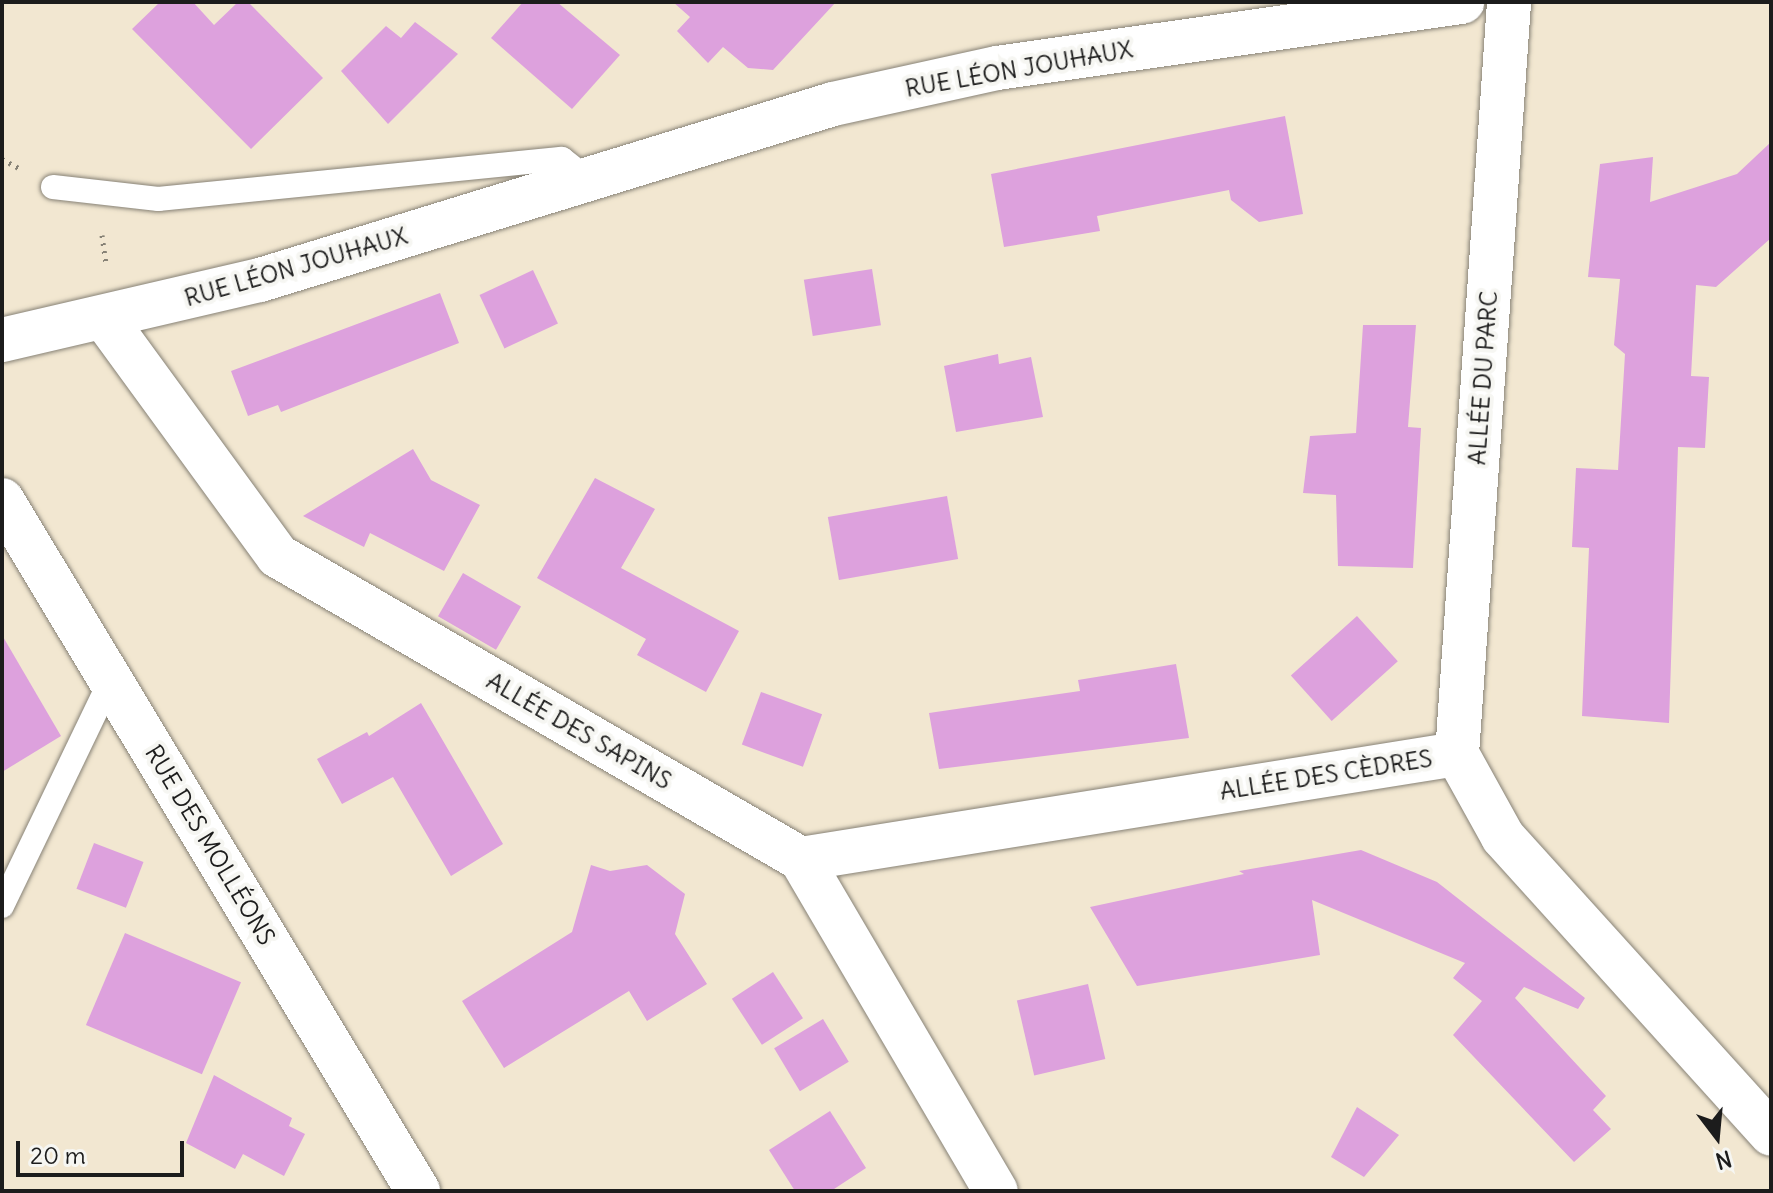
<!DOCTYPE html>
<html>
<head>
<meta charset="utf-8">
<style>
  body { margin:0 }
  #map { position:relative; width:1773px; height:1193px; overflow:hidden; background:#f2e7d1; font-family:Delius,sans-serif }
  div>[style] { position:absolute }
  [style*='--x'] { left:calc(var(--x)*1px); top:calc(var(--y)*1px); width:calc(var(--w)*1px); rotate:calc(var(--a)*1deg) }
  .building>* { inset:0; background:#dda1dd; transform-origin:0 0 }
  .path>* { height:5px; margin-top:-2.5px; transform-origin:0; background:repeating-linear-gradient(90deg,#878276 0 2px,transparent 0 8px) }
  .roads { filter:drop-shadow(0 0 2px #878276) drop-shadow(0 0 2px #878276) }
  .service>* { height:24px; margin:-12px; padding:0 12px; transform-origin:12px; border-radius:12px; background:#fff }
  .minor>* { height:44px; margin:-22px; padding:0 22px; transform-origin:22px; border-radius:22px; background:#fff }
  span { translate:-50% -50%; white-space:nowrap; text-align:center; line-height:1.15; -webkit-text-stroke:8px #f6f6f2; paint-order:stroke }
  .street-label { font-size:24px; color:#1c1c1c }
  .frame { position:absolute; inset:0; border:4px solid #1c1c1c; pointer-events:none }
  .north { position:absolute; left:1677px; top:1097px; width:80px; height:80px; -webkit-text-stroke:6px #f6f6f2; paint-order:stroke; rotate:164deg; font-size:22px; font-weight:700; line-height:32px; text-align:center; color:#1c1c1c }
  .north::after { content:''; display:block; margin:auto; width:28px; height:36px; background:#1c1c1c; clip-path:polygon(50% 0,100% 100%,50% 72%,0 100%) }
  .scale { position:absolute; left:16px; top:1141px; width:168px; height:36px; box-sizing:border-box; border:4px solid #1c1c1c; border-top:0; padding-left:10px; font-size:24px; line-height:28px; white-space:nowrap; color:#1c1c1c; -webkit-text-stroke:6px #f6f6f2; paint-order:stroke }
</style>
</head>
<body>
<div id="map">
  <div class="building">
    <i style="clip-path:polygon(160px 2px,193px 2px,214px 25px,238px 2px,248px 2px,323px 78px,251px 149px,132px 29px)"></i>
    <i style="clip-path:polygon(523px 2px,557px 2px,620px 55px,572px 109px,491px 38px)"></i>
    <i style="clip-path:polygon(673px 2px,836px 2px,773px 70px,748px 68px,723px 47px,708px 63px,677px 31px,690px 17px)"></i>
    <i style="clip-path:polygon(415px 22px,458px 54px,388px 124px,341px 71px,386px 26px,401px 38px)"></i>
    <i style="clip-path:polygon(1285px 116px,1303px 214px,1259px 222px,1231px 200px,1229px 190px,1097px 216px,1100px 231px,1004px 247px,991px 174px)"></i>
    <i style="clip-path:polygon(1771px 142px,1771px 238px,1716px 287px,1696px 285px,1691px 376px,1709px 377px,1705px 448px,1678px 447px,1669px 723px,1582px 716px,1589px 548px,1572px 547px,1576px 468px,1618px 470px,1625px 354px,1614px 345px,1620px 279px,1588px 277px,1600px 164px,1653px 157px,1650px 202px,1737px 174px)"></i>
    <i style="left:872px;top:269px;width:57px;height:69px;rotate:81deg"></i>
    <i style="left:533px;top:270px;width:59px;height:59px;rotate:65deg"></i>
    <i style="clip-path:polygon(440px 293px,459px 343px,281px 412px,278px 405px,248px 416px,231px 371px)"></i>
    <i style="clip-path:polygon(1363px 325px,1416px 325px,1408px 427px,1421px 428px,1413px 568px,1338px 566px,1336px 495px,1303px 493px,1310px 436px,1356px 433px)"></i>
    <i style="clip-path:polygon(998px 354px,999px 364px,1031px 357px,1043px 417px,956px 432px,944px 366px)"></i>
    <i style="clip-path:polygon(413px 449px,431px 480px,480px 505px,444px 571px,370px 533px,364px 547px,303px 516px)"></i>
    <i style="clip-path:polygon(595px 478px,655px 509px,621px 568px,739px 631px,706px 692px,637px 655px,646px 639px,537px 578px)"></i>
    <i style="left:947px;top:496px;width:64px;height:121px;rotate:80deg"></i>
    <i style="left:463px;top:573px;width:67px;height:50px;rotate:30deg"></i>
    <i style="left:1357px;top:616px;width:61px;height:89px;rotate:48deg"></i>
    <i style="clip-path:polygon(2px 635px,61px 736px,2px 772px)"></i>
    <i style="clip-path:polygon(1176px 664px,1189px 738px,939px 769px,929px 713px,1080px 691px,1078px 680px)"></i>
    <i style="left:761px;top:692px;width:65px;height:56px;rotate:20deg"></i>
    <i style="clip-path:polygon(421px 703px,503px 844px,451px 876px,393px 777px,342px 804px,317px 759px,367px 732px,369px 736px)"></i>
    <i style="left:94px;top:843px;width:53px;height:49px;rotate:21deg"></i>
    <i style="clip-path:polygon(1361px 850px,1437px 882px,1585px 998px,1578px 1009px,1524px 987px,1515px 998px,1606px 1096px,1593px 1110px,1611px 1129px,1574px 1162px,1453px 1035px,1482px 1001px,1453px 978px,1465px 963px,1312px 900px,1320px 955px,1137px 986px,1090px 907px,1244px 874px,1239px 871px)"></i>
    <i style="clip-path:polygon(591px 865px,610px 871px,647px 865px,685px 894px,675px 934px,707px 984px,647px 1021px,629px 991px,504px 1068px,462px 1001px,572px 932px)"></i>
    <i style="left:125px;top:933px;width:126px;height:100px;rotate:23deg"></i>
    <i style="left:773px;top:972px;width:55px;height:49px;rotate:57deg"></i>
    <i style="left:1088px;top:984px;width:77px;height:73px;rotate:77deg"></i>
    <i style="left:823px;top:1019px;width:50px;height:57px;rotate:59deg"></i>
    <i style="clip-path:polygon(214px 1075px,292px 1118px,289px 1126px,305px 1134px,284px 1176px,243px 1154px,235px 1169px,186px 1143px)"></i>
    <i style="clip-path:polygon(1357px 1107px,1399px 1135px,1364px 1177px,1331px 1157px)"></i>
    <i style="clip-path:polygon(830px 1111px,866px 1168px,831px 1191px,795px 1191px,769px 1150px)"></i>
  </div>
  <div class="path">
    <i style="--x:2;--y:159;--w:19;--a:28"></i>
    <i style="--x:102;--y:235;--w:30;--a:82"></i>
  </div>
  <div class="roads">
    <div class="service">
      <i style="--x:53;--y:187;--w:106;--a:6.5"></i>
      <i style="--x:158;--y:199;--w:406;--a:-5.7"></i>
      <i style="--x:562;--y:159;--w:29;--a:38"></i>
      <i style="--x:2;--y:906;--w:251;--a:-64.3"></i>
    </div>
    <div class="minor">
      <i style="--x:105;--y:319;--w:293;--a:53.9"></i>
      <i style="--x:278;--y:556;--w:604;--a:30.09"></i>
      <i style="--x:801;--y:859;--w:385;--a:59.6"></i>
      <i style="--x:2;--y:340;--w:265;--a:-13.1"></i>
      <i style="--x:260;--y:280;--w:599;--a:-17.07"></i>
      <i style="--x:833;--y:104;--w:168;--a:-12.4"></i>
      <i style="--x:997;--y:68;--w:470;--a:-8.1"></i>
      <i style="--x:2;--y:500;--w:807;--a:58.95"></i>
      <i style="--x:1457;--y:754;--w:754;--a:-86.04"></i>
      <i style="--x:801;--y:859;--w:664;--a:-9.09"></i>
      <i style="--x:1457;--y:754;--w:95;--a:61"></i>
      <i style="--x:1503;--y:837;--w:400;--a:47.9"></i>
    </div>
  </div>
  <div class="street-label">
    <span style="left:1019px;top:69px;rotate:-10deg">RUE LÉON JOUHAUX</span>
    <span style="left:296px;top:267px;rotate:-16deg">RUE LÉON JOUHAUX</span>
    <span style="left:1483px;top:378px;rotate:-86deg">ALLÉE DU PARC</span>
    <span style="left:579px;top:731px;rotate:30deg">ALLÉE DES SAPINS</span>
    <span style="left:1326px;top:775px;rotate:-9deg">ALLÉE DES CÈDRES</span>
    <span style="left:210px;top:845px;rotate:59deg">RUE DES MOLLÉONS</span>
  </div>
  <div class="frame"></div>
  <div class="north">N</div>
  <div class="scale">20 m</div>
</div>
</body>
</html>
